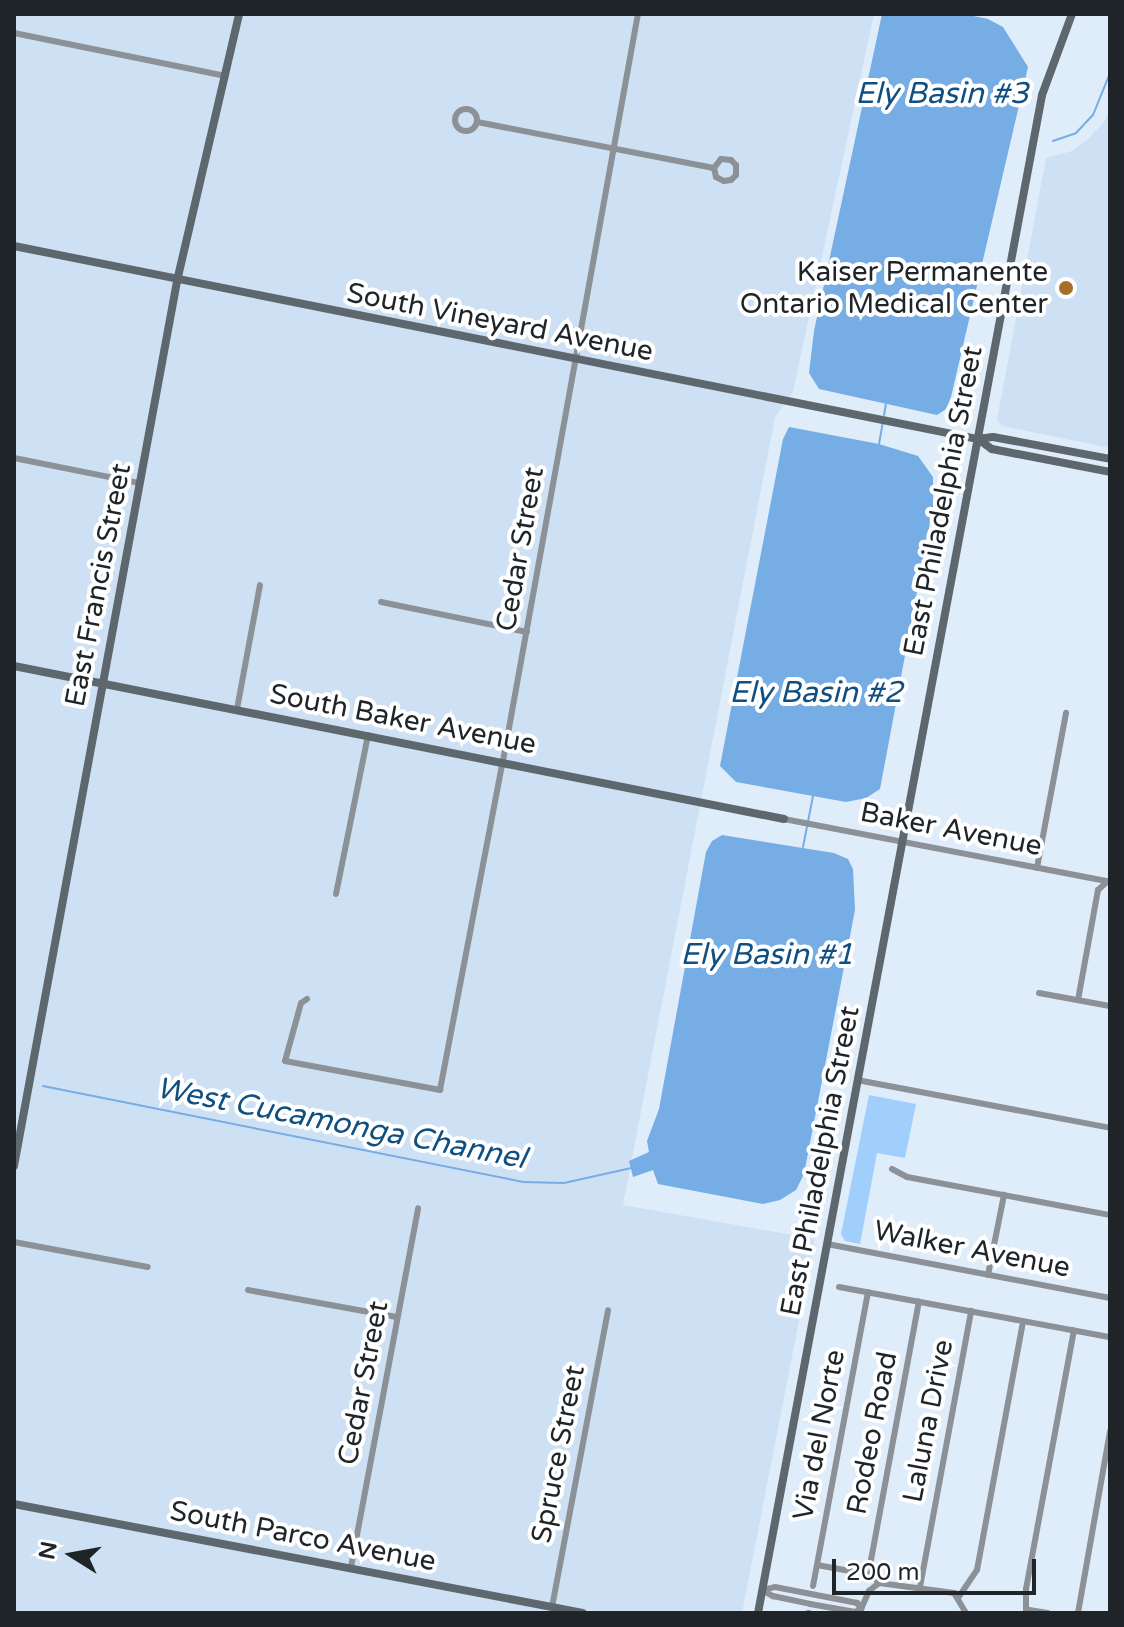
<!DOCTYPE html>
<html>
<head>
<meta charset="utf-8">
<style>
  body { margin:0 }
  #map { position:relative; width:1124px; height:1627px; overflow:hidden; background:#dfecfa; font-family:"Varela Round",sans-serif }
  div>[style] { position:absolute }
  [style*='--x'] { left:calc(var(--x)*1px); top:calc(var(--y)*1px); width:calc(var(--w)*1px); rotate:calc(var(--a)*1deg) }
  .built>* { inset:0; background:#cee1f4 }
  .green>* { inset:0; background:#a1cffc }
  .water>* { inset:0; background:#75ade4 }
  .stream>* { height:2px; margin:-1px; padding:0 1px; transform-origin:1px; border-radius:1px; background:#75ade4 }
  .street>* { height:6px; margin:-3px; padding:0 3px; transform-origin:3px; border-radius:3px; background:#8b9196 }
  .street>.ring { margin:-3px; padding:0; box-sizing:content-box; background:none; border:6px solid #8b9196; border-radius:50% }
  .secondary>* { height:8px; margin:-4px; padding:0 4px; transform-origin:4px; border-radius:4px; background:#5f676e }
  .dots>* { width:22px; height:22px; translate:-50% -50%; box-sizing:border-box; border:4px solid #fff; border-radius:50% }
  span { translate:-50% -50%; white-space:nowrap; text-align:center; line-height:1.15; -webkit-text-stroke:8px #fff; paint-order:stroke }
  .poi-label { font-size:28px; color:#1f2429 }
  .right { translate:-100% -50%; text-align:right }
  .street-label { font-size:28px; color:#1f2429 }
  .water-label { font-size:30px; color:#104f81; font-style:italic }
  .frame { position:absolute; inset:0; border:16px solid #1f2429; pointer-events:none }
  .north { position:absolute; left:32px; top:1515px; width:80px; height:80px; -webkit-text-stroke:6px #fff; paint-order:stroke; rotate:281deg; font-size:22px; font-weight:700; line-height:32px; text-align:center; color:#1f2429 }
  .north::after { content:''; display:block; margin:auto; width:28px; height:36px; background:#1f2429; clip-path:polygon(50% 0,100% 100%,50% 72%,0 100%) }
  .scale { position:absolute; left:832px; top:1559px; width:204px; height:36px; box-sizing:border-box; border:4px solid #1f2429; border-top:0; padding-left:10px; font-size:24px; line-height:28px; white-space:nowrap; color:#1f2429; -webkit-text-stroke:6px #fff; paint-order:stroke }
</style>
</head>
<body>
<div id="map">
  <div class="built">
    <i style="clip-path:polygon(14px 14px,874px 14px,793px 392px,775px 417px,623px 1205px,815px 1239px,742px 1613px,14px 1613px)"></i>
    <i style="clip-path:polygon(1110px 108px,1110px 448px,1002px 426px,997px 419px,1046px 158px,1072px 151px,1089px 138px,1104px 122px)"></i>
  </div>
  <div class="green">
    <i style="clip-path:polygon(869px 1095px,916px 1104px,905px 1158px,877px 1153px,860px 1244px,845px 1241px,841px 1234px)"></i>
  </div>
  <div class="water">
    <i style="clip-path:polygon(882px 14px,964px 14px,988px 19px,1003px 27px,1028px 67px,951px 397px,946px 409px,937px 415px,819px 389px,809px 373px,814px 331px)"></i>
    <i style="clip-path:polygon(789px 427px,879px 444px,918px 456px,933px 477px,933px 506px,880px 789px,866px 798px,846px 802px,736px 782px,720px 766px,783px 439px)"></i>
    <i style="clip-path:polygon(722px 835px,834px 853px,848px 859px,853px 869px,855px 910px,804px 1174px,796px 1190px,780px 1200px,763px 1204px,658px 1184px,653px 1170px,633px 1177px,629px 1161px,649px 1152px,647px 1141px,659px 1109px,706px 852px,712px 841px)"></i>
  </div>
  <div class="stream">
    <i style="--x:1097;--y:15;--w:1;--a:-45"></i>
    <i style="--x:1053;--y:141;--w:24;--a:-19"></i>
    <i style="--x:1076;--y:133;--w:25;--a:-47"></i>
    <i style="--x:1093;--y:115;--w:45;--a:-68"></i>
    <i style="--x:884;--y:415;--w:11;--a:-80"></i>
    <i style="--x:879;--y:444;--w:23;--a:-80"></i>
    <i style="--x:803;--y:847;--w:52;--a:-78.9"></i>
    <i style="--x:43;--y:1086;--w:490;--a:11.3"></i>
    <i style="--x:523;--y:1182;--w:41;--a:1.4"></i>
    <i style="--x:564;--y:1183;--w:69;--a:-12.6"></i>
  </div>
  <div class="street">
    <i style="--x:14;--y:33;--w:216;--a:11.5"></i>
    <i class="ring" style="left:455px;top:109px;width:16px;height:16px"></i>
    <i style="--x:477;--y:122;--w:241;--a:11"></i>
    <i style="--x:714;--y:168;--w:9;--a:77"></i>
    <i style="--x:716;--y:177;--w:9;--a:27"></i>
    <i style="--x:724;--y:181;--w:7;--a:-8"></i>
    <i style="--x:731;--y:180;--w:7;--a:-45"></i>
    <i style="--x:736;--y:175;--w:10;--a:-90"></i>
    <i style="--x:736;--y:165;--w:7;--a:-135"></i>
    <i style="--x:731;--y:160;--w:10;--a:-174"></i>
    <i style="--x:721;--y:159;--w:11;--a:128"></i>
    <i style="--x:14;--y:458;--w:127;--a:11.3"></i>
    <i style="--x:381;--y:602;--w:149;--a:11.6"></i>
    <i style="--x:237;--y:709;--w:126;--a:-79.5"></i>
    <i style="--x:784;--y:819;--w:332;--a:10.9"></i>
    <i style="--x:1037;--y:868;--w:158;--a:-79.4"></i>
    <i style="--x:336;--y:894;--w:162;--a:-78.6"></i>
    <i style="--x:1039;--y:993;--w:72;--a:10.4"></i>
    <i style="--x:307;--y:999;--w:7;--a:146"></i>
    <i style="--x:301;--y:1003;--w:60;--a:105.4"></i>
    <i style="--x:285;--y:1061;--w:158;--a:10.6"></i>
    <i style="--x:440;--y:1090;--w:335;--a:-79.2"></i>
    <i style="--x:503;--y:761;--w:759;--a:-79.76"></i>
    <i style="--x:1078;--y:1000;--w:112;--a:-79.7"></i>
    <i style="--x:1098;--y:890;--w:13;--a:-42"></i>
    <i style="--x:857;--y:1080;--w:258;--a:10.7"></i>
    <i style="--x:892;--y:1169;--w:17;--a:28"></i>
    <i style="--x:907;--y:1177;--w:207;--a:10.6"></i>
    <i style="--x:14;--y:1242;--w:136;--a:10.6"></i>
    <i style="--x:827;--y:1244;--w:288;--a:10.8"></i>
    <i style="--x:988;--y:1275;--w:82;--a:-78.7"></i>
    <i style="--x:839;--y:1287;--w:276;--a:10.5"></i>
    <i style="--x:248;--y:1290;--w:151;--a:10.3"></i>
    <i style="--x:817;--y:1565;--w:56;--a:10.3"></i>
    <i style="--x:351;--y:1567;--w:365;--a:-79.4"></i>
    <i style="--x:879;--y:1583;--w:11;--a:-131"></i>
    <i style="--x:872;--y:1575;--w:15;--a:-94"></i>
    <i style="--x:871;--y:1560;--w:263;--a:-79.5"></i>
    <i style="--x:879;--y:1583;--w:76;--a:7.6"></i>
    <i style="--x:954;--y:1593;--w:23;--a:59"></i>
    <i style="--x:813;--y:1586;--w:299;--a:-79.4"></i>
    <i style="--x:920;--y:1587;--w:281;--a:-79.5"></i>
    <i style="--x:762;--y:1590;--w:13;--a:-13"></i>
    <i style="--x:775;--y:1587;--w:84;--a:11"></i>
    <i style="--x:857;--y:1603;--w:7;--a:56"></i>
    <i style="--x:762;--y:1590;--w:13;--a:29"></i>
    <i style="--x:773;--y:1596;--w:38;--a:12"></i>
    <i style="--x:810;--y:1604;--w:46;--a:10.1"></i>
    <i style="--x:855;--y:1612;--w:7;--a:-27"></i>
    <i style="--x:958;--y:1598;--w:34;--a:-56"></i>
    <i style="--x:977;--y:1570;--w:253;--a:-79.5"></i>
    <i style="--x:552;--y:1607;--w:302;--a:-79.3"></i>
    <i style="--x:861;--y:1609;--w:20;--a:-66"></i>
    <i style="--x:869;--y:1591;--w:13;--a:-39"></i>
    <i style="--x:1029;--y:1610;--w:19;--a:9"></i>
    <i style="--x:808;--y:1613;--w:1;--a:0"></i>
    <i style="--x:1026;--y:1613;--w:24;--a:-90"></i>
    <i style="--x:1026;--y:1589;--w:263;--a:-79.5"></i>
    <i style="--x:1078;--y:1613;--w:185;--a:-80"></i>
  </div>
  <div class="secondary">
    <i style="--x:14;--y:246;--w:982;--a:11.33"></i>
    <i style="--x:977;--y:439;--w:16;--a:-7"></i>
    <i style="--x:993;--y:437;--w:119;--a:10.6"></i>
    <i style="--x:978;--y:439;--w:17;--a:36"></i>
    <i style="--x:992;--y:449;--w:120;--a:11"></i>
    <i style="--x:14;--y:666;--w:785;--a:11.24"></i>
    <i style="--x:14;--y:1166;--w:900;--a:-79.56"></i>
    <i style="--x:177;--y:281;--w:274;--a:-76.9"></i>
    <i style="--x:14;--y:1504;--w:579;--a:10.84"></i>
    <i style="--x:758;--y:1613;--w:1544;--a:-79.4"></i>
    <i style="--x:1042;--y:95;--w:86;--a:-69.7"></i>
  </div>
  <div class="dots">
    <i style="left:1066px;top:288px;background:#a56e2a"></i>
  </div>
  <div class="poi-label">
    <span class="right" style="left:1048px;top:288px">Kaiser Permanente<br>Ontario Medical Center</span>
  </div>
  <div class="street-label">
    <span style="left:500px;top:322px;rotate:11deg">South Vineyard Avenue</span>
    <span style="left:943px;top:501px;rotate:-79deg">East Philadelphia Street</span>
    <span style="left:520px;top:549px;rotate:-80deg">Cedar Street</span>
    <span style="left:98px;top:585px;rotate:-79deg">East Francis Street</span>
    <span style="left:403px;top:719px;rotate:11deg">South Baker Avenue</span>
    <span style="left:951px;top:829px;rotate:11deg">Baker Avenue</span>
    <span style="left:820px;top:1161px;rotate:-79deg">East Philadelphia Street</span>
    <span style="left:972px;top:1249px;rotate:11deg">Walker Avenue</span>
    <span style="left:363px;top:1383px;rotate:-79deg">Cedar Street</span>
    <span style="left:928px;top:1421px;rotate:-79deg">Laluna Drive</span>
    <span style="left:872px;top:1433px;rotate:-79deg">Rodeo Road</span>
    <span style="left:819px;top:1435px;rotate:-79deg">Via del Norte</span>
    <span style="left:558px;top:1454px;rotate:-79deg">Spruce Street</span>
    <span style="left:303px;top:1536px;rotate:11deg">South Parco Avenue</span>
  </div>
  <div class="water-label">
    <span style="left:942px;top:94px">Ely Basin #3</span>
    <span style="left:816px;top:693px">Ely Basin #2</span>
    <span style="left:767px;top:955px">Ely Basin #1</span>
    <span style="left:341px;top:1124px;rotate:11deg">West Cucamonga Channel</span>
  </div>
  <div class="frame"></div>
  <div class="north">N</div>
  <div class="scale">200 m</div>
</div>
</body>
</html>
